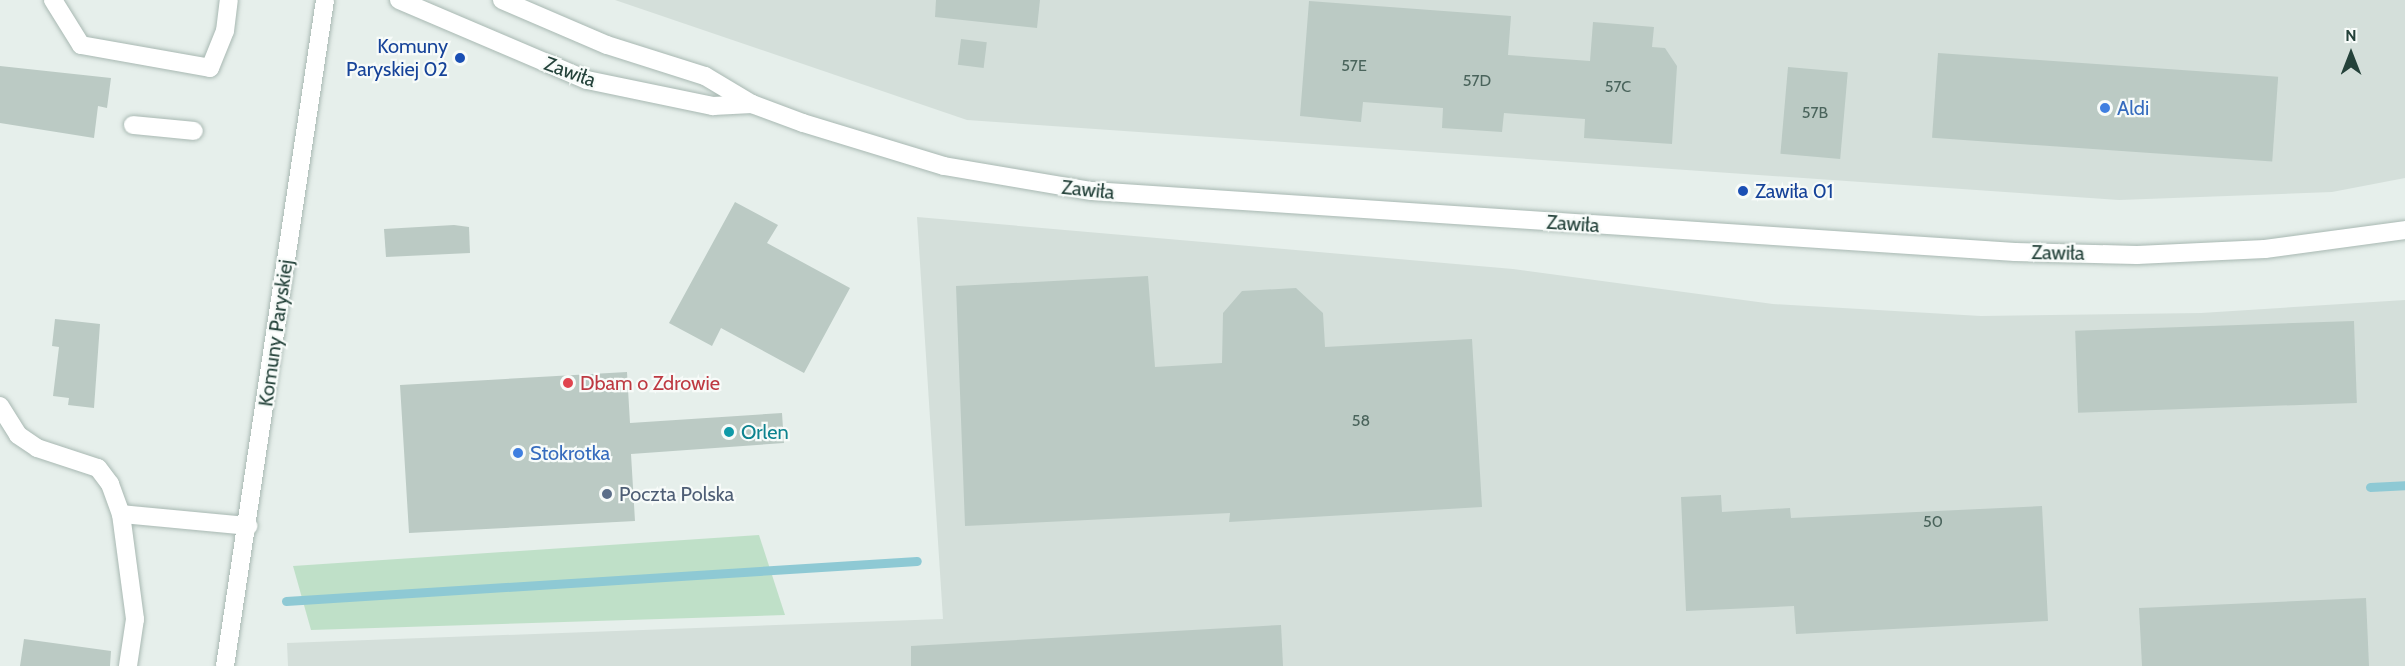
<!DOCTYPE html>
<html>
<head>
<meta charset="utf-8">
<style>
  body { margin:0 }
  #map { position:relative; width:2405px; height:666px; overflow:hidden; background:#e6efeb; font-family:Cabin,sans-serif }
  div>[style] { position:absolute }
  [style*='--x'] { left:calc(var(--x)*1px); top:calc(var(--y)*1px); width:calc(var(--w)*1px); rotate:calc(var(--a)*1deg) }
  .built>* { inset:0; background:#d4dfda }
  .green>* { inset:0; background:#bfe0c8 }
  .stream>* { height:9px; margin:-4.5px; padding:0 4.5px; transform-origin:4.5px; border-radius:4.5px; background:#8ec9d4 }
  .building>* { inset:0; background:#bbcac4; transform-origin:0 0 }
  .roads { filter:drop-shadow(0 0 2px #a8b8b2) drop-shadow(0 0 2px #a8b8b2) }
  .minor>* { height:18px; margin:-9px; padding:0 9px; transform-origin:9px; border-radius:9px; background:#fff }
  .tertiary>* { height:18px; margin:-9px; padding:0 9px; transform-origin:9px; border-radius:9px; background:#fff }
  .dots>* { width:16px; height:16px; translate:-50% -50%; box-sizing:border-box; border:3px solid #f7fbf9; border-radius:50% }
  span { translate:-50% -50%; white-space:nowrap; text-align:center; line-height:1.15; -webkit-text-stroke:4.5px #f7fbf9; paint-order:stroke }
  .number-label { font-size:16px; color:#4a645c }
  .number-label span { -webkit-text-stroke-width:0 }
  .transit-label { font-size:20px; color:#164399 }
  .right { translate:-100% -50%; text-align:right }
  .left { translate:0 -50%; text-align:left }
  .street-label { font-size:20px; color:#24423a }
  .shop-label { font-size:20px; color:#366cbe }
  .health-label { font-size:20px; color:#be3a42 }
  .culture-label { font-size:20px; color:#0d838f }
  .service-label { font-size:20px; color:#4e5e75 }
  .north { position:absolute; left:2321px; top:24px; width:60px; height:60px; -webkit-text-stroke:4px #f7fbf9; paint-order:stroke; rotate:0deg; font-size:16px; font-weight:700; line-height:24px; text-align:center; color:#24423a }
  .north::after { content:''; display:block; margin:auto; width:21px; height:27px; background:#24423a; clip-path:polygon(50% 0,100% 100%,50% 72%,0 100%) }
</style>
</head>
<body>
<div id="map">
  <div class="built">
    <i style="clip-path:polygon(615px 0,2405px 0,2405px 178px,2332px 192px,2119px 200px,967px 120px)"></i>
    <i style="clip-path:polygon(917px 217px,1513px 269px,1773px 304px,1981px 316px,2201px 313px,2405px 300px,2405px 666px,288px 666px,287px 643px,943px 619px)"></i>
  </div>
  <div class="green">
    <i style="clip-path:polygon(759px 535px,785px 615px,311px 630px,293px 566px)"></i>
  </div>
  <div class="stream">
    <i style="--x:2370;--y:487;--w:35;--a:-3"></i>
    <i style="--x:286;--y:601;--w:632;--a:-3.63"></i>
  </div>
  <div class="building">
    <i style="clip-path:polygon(936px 0,1040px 0,1037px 28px,935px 17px)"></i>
    <i style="clip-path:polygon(1309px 1px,1511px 16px,1508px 55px,1590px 61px,1593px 22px,1654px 27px,1652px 47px,1665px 48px,1677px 66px,1672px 144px,1584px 138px,1585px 119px,1504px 113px,1502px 132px,1442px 128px,1443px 108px,1363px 102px,1361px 122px,1300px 116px)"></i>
    <i style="left:961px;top:39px;width:26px;height:26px;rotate:7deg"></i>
    <i style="left:1938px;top:53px;width:341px;height:85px;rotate:4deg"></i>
    <i style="clip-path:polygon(0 66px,111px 78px,107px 108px,98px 106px,94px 138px,0 123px)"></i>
    <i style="left:1788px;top:67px;width:60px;height:87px;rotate:5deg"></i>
    <i style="clip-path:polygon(735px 202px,778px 225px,767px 243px,850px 288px,804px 373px,721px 328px,712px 346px,669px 323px)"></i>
    <i style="clip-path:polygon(454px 225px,469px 227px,470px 253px,386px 257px,384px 229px)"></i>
    <i style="clip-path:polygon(1148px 276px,1155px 367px,1222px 363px,1223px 313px,1242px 291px,1296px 288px,1323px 313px,1325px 347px,1472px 339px,1482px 507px,1229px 522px,1230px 513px,965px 526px,956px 286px)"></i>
    <i style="clip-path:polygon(55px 319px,100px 324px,94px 408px,68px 405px,69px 398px,53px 396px,59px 347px,52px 346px)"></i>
    <i style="left:2354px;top:321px;width:82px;height:279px;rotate:88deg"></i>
    <i style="clip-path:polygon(627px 372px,630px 423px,782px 413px,784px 443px,631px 454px,635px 521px,409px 533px,400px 385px)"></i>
    <i style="clip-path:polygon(1721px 495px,1722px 512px,1790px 508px,1791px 518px,2042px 506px,2048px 621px,1796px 634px,1794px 606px,1686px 611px,1681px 497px)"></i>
    <i style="clip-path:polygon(2366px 598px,2369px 666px,2142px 666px,2139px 608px)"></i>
    <i style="clip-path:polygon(1281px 625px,1283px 666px,911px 666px,911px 646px)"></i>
    <i style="clip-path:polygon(24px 639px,111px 651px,110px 666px,20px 666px)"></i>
  </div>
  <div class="roads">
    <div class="minor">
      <i style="--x:53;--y:0;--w:53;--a:58.1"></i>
      <i style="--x:81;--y:45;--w:131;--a:10.1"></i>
      <i style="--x:210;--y:68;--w:40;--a:-68"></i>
      <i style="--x:225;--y:31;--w:31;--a:-83"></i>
      <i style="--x:133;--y:125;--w:61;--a:5.6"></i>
      <i style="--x:0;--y:406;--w:34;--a:58"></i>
      <i style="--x:18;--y:435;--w:23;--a:34"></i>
      <i style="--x:37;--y:448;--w:64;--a:18.2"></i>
      <i style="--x:98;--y:468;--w:20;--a:53"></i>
      <i style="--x:110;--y:484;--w:32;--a:70"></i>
      <i style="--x:121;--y:514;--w:106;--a:82.4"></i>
      <i style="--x:135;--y:619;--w:48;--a:98.5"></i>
      <i style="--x:121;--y:514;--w:128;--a:5.4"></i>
      <i style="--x:225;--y:666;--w:673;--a:-81.46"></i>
    </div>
    <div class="tertiary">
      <i style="--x:399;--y:0;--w:204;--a:23.1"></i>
      <i style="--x:587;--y:80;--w:129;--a:11.7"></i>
      <i style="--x:713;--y:106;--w:39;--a:-3"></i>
      <i style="--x:502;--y:0;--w:114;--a:23.2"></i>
      <i style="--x:607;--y:45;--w:103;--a:17.6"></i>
      <i style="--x:705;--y:76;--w:55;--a:30.8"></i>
      <i style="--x:752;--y:104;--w:54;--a:20.4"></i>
      <i style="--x:803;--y:123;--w:147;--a:17"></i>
      <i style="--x:944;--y:166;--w:150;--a:9.6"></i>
      <i style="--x:1092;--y:191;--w:925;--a:3.78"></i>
      <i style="--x:2015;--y:252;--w:122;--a:1.4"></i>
      <i style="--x:2137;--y:255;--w:128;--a:-2.7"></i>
      <i style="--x:2265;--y:249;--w:141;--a:-7.7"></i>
    </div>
  </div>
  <div class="dots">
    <i style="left:460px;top:58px;background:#1a4fb4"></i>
    <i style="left:2105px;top:108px;background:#3f7fe0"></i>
    <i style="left:1743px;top:191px;background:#1a4fb4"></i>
    <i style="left:568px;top:383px;background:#e0444e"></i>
    <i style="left:729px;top:432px;background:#0f9aa8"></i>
    <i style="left:518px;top:453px;background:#3f7fe0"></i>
    <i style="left:607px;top:494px;background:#5c6f8a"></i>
  </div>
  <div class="number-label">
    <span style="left:1354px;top:66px">57E</span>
    <span style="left:1477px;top:81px">57D</span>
    <span style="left:1618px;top:87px">57C</span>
    <span style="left:1815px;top:113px">57B</span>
    <span style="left:1361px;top:421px">58</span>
    <span style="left:1933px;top:522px">50</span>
  </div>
  <div class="transit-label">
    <span class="right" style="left:448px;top:58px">Komuny<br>Paryskiej 02</span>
    <span class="left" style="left:1755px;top:191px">Zawiła 01</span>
  </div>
  <div class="street-label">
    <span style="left:570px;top:72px;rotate:20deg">Zawiła</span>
    <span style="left:1088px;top:190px;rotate:6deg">Zawiła</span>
    <span style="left:1573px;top:224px;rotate:4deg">Zawiła</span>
    <span style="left:2058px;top:253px;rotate:1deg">Zawiła</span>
    <span style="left:276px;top:333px;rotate:-82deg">Komuny Paryskiej</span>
  </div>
  <div class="shop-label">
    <span class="left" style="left:2117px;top:108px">Aldi</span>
    <span class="left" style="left:530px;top:453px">Stokrotka</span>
  </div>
  <div class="health-label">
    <span class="left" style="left:580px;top:383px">Dbam o Zdrowie</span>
  </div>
  <div class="culture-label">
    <span class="left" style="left:741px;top:432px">Orlen</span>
  </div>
  <div class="service-label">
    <span class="left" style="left:619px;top:494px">Poczta Polska</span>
  </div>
  <div class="north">N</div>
</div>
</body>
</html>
